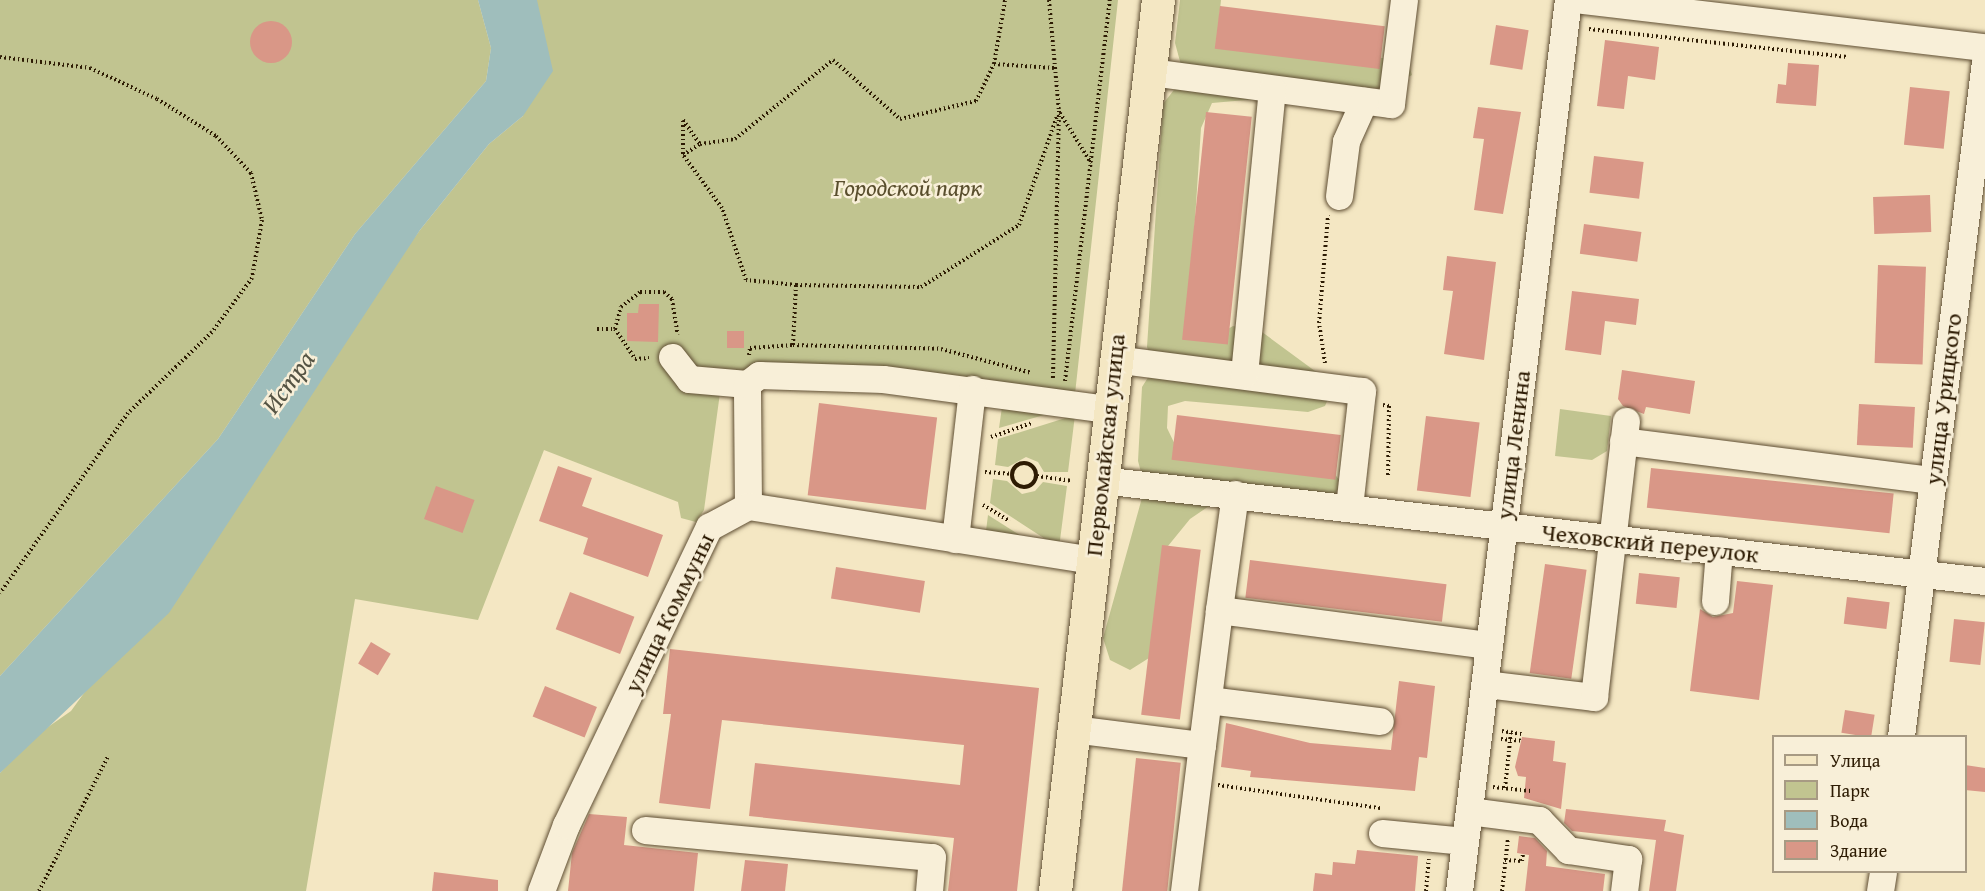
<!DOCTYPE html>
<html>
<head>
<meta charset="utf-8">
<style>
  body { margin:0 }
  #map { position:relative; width:1985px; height:891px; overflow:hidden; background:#f4e7c3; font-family:"Gentium Book Plus",serif }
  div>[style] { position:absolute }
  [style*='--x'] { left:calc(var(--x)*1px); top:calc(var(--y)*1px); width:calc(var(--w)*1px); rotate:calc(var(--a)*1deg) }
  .green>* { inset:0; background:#c1c490 }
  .water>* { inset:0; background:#9fbebc }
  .building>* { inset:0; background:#d99787; transform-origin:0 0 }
  .round { border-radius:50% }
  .path>* { height:4px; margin-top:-2px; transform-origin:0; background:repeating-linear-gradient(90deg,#2d1b03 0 1.5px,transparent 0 4.5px) }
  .path>.ring { margin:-2px; padding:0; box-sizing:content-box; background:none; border:4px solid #2d1b03; border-radius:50% }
  .roads { filter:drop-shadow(0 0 2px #5f4e33) drop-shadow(0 0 2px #5f4e33) }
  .minor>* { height:27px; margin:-13.5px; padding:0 13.5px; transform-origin:13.5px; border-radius:13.5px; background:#f8efd8 }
  .major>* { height:33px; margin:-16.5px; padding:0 16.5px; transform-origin:16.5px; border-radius:16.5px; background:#f4e7c3 }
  span { translate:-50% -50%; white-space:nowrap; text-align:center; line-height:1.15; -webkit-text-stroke:5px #f8efd8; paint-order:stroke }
  .park-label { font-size:24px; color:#594e2d; font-style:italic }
  .street-label { font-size:24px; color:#2d1b03 }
  .water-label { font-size:26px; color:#555444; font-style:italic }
  .legend { position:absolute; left:1772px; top:735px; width:195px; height:138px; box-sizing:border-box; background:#f8efd8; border:2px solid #a79a83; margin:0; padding:8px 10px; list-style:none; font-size:18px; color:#2d1b03 }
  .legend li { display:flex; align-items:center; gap:12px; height:30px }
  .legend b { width:30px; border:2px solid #a79a83 }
</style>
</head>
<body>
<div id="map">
  <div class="green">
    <i style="clip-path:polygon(0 0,478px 0,491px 48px,486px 81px,355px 234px,218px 439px,0 676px)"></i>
    <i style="clip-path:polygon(537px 0,1118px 0,1075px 394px,723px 371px,704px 510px,696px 522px,681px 518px,678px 502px,544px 450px,478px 620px,355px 599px,306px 891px,0 891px,0 773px,28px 741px,71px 711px,420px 230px,489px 144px,523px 116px)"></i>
    <i style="clip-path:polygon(1180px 0,1221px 0,1217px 39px,1408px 61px,1412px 75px,1391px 87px,1212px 103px,1201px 128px,1188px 327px,1214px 337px,1233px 326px,1262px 332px,1334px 385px,1325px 406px,1308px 412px,1185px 401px,1168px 406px,1167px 428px,1181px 457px,1334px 473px,1342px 484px,1333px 496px,1212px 504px,1190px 519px,1168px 546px,1149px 658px,1130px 670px,1110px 660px,1103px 638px,1145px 487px,1138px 461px,1142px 387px,1154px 368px,1147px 347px,1163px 104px,1177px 86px,1181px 65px,1175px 43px)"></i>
    <i style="clip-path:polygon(1002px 407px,1051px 413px,999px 428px)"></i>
    <i style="clip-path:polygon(1560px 409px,1611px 416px,1607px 451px,1592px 460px,1555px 456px)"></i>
    <i style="clip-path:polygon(1075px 415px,1068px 472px,1044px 472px,1038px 462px,1026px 457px,1008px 467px,995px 465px,998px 439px)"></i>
    <i style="clip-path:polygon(993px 479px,1007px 481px,1022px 494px,1035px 491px,1043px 482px,1067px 486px,1059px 548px,990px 503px)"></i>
    <i style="clip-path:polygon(988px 515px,1037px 546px,985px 539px)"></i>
  </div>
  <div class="water">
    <i style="clip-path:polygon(478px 0,537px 0,553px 71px,523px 116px,489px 144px,420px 230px,169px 613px,0 773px,0 676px,218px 439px,355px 234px,486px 81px,491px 48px)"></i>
  </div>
  <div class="building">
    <i style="left:1220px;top:6px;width:166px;height:43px;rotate:7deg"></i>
    <i class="round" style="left:250px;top:21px;width:42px;height:42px"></i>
    <i style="left:1496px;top:25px;width:33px;height:40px;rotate:9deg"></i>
    <i style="clip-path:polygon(1605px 40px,1659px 47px,1655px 80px,1628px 76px,1624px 109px,1597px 106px)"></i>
    <i style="clip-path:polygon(1788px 63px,1819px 65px,1816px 106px,1776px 103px,1778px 84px,1786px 85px)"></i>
    <i style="left:1910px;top:87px;width:40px;height:58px;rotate:6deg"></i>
    <i style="clip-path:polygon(1478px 107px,1521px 112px,1503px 214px,1474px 210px,1484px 139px,1473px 138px)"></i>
    <i style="left:1206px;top:112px;width:46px;height:229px;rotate:6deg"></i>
    <i style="left:1594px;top:156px;width:50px;height:37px;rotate:7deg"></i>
    <i style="left:1930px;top:195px;width:37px;height:57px;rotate:88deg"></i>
    <i style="left:1584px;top:224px;width:58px;height:30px;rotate:8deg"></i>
    <i style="clip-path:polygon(1447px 256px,1496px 262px,1484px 360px,1444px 354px,1453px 291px,1443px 290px)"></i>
    <i style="left:1878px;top:265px;width:48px;height:98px;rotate:2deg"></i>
    <i style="clip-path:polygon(1572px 291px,1639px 299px,1636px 325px,1605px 321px,1601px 355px,1565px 350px)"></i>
    <i style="clip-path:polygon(639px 304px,659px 304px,658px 342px,627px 341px,627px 313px,638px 313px)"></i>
    <i style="left:727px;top:331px;width:17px;height:17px"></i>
    <i style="clip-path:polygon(1622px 370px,1695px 381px,1690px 414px,1646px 407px,1644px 414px,1623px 406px,1618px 399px)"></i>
    <i style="left:819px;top:403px;width:119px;height:93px;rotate:7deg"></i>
    <i style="left:1859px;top:404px;width:56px;height:41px;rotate:3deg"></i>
    <i style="left:1177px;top:415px;width:165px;height:45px;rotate:7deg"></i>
    <i style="left:1426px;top:416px;width:54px;height:75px;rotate:7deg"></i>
    <i style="clip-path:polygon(558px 466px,592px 478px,582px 506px,663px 535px,648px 577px,583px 554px,588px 538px,539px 521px)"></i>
    <i style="left:1651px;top:468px;width:244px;height:40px;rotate:6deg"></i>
    <i style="left:436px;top:486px;width:41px;height:35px;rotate:20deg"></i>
    <i style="left:1162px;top:545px;width:39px;height:171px;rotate:7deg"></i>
    <i style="left:1250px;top:560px;width:198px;height:38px;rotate:7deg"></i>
    <i style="left:1545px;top:564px;width:42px;height:110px;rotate:8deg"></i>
    <i style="left:836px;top:567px;width:90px;height:32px;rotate:9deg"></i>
    <i style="left:1639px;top:573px;width:41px;height:31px;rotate:6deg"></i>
    <i style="clip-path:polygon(1737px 581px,1773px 585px,1759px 700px,1690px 691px,1700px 609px,1713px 617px,1733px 613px)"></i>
    <i style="left:570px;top:592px;width:69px;height:40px;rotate:21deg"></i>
    <i style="left:1847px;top:597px;width:43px;height:27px;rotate:7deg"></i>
    <i style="left:1954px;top:619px;width:31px;height:43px;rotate:6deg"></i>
    <i style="left:371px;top:642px;width:23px;height:25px;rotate:31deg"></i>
    <i style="clip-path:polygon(670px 649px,1039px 688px,1017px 891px,948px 891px,954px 838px,749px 816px,755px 763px,960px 785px,964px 745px,722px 720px,710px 809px,659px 803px,671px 714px,663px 714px)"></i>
    <i style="clip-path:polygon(1399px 681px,1435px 686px,1427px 758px,1419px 757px,1415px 791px,1250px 777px,1251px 771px,1221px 767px,1226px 723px,1310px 743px,1391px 750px)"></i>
    <i style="left:545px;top:686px;width:56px;height:33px;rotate:22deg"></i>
    <i style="left:1845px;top:710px;width:30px;height:23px;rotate:9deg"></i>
    <i style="clip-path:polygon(1522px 737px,1555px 741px,1553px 761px,1566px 763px,1561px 809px,1524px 798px,1526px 777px,1518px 776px,1515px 767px)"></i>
    <i style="left:1136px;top:758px;width:45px;height:134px;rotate:6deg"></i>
    <i style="clip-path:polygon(1965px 765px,1985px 768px,1985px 792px,1965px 790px)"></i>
    <i style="clip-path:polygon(1566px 809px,1666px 820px,1664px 831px,1684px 835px,1676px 891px,1649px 891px,1656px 840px,1572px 831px,1564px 823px)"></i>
    <i style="clip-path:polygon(589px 814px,627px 817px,624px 845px,698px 853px,694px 891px,568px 891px,572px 853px)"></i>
    <i style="clip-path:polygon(1519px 836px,1535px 838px,1547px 851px,1546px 866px,1605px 874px,1603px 891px,1525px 891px,1529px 855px,1517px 853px)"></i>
    <i style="clip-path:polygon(1357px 850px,1418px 856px,1415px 891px,1313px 891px,1315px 873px,1332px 875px,1333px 862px,1355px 864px)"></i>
    <i style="clip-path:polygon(745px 860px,788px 864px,785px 891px,741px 891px)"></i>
    <i style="clip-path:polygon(434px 872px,498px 880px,498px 891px,432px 891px)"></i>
  </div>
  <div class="path">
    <i style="--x:1049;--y:0;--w:111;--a:84.9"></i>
    <i style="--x:1059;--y:111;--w:267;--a:91.3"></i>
    <i style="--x:1589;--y:29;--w:260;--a:6.2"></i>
    <i style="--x:0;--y:57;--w:91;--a:7"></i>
    <i style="--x:90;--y:68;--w:74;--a:24.8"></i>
    <i style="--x:157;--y:99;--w:70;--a:32.1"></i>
    <i style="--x:216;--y:136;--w:51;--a:46.6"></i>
    <i style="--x:251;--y:173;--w:48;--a:76.8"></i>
    <i style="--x:262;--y:220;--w:59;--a:99.8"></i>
    <i style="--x:252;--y:278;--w:67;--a:126.5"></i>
    <i style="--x:212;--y:332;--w:117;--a:136"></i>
    <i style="--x:128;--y:413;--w:221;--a:125.4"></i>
    <i style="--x:994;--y:64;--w:60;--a:3.8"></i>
    <i style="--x:1060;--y:113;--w:59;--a:58.2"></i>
    <i style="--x:683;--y:154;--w:34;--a:-90"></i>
    <i style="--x:683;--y:120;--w:29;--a:55"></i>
    <i style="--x:796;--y:285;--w:125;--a:0.9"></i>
    <i style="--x:921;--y:287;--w:116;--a:-32.3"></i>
    <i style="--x:1019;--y:225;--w:115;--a:-70.8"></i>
    <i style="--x:597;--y:329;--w:18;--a:0"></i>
    <i style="--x:615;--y:329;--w:23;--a:-75"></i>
    <i style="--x:621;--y:307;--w:24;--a:-38"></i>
    <i style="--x:640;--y:292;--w:24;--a:0"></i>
    <i style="--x:664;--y:292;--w:11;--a:41"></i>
    <i style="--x:672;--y:299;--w:36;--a:81"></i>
    <i style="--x:615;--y:329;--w:36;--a:56"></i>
    <i style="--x:635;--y:359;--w:14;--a:-4"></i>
    <i style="--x:793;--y:345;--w:60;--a:-87.1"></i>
    <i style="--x:796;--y:285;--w:50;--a:-174.3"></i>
    <i style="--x:746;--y:280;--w:76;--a:-108.4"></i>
    <i style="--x:722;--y:208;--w:66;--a:-126.3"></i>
    <i style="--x:683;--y:155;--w:20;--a:-33"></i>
    <i style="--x:700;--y:144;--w:35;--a:-8"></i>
    <i style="--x:735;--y:139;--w:126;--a:-38.9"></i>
    <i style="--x:833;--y:60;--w:89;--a:41.4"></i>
    <i style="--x:900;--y:119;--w:78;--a:-13.3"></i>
    <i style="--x:976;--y:101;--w:41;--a:-64.1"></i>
    <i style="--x:994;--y:64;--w:65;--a:-80.2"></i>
    <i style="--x:749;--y:355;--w:7;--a:-82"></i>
    <i style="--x:750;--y:348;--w:43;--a:-4"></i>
    <i style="--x:793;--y:345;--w:148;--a:1.5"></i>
    <i style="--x:941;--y:349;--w:94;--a:14.8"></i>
    <i style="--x:1325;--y:363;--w:40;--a:-98.5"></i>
    <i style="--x:1319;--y:323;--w:108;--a:-85.2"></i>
    <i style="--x:1065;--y:381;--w:384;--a:-83.3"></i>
    <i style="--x:1383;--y:405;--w:6;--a:9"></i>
    <i style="--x:1389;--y:406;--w:69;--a:90.8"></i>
    <i style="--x:991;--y:437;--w:43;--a:-18.9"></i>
    <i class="ring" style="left:1012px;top:463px;width:20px;height:20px"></i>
    <i style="--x:985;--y:472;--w:26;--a:4"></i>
    <i style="--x:1037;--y:476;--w:34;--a:8"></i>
    <i style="--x:983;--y:505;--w:31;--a:31"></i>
    <i style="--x:1502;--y:731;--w:20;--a:9"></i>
    <i style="--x:1501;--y:739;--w:21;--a:5"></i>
    <i style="--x:1218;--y:785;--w:164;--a:8.1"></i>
    <i style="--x:1493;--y:787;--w:38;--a:6"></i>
    <i style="--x:1505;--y:788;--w:56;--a:-83.9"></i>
    <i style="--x:1505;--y:860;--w:17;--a:3"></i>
    <i style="--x:1522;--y:861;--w:7;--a:-82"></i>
    <i style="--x:39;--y:891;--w:152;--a:-62.9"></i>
    <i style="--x:1426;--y:891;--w:32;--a:-85"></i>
    <i style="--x:1502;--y:891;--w:53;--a:-83.5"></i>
  </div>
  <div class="roads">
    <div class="minor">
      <i style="--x:1582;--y:0;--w:406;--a:6.7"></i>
      <i style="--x:1150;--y:72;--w:243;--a:7.6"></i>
      <i style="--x:1391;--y:104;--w:105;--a:-82.9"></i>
      <i style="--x:1339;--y:196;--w:55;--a:-82.7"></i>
      <i style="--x:1346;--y:141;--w:44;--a:-65.8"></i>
      <i style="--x:672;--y:357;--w:28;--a:52"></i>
      <i style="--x:689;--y:379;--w:58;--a:4.9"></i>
      <i style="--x:1114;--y:359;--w:250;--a:7.4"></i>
      <i style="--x:1362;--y:391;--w:116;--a:96.4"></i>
      <i style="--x:1244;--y:374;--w:286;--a:-84.4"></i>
      <i style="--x:1623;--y:441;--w:312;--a:7.2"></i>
      <i style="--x:1101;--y:480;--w:890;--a:6.52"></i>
      <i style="--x:1235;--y:494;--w:117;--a:97.9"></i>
      <i style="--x:1219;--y:610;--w:272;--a:7.4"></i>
      <i style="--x:748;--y:506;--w:122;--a:-90.5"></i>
      <i style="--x:747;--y:384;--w:15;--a:-37"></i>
      <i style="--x:759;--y:375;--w:124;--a:1.8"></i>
      <i style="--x:883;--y:379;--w:227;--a:7.6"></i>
      <i style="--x:955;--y:539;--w:151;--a:-83.5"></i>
      <i style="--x:1715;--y:601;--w:51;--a:-85.5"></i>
      <i style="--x:1485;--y:684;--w:110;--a:6.8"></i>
      <i style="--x:1594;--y:697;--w:278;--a:-83.4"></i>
      <i style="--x:1208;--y:700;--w:173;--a:7"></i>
      <i style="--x:1073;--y:729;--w:130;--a:7.1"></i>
      <i style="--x:1202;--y:745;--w:136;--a:-82.8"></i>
      <i style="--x:1901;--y:736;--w:679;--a:-82.9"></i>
      <i style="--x:1469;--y:811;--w:71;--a:7.3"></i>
      <i style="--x:1539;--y:820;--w:42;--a:46"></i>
      <i style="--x:1568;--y:850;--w:61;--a:8.5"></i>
      <i style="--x:1628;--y:859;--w:32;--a:97"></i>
      <i style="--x:645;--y:830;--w:288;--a:5.4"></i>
      <i style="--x:932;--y:857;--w:34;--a:95"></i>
      <i style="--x:1382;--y:833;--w:83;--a:5.5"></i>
      <i style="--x:541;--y:891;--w:71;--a:-69.3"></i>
      <i style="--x:566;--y:825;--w:331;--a:-64.4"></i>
      <i style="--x:709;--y:527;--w:44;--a:-28.3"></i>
      <i style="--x:748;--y:506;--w:348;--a:8.9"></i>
      <i style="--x:1184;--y:891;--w:147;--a:-83"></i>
      <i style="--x:1459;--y:891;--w:898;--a:-83.03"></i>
      <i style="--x:1880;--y:891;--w:19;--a:-81"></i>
    </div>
    <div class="major">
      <i style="--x:1055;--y:891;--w:897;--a:-83.41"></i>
    </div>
  </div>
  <div class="park-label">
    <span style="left:908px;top:188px">Городской парк</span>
  </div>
  <div class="street-label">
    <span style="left:1943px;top:399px;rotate:-83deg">улица Урицкого</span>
    <span style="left:1105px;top:445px;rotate:-84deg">Первомайская улица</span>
    <span style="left:1513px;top:445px;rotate:-83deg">улица Ленина</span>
    <span style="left:1650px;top:543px;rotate:6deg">Чеховский переулок</span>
    <span style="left:669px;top:613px;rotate:-64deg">улица Коммуны</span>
  </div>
  <div class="water-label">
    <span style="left:288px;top:382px;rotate:-54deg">Истра</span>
  </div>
  <ul class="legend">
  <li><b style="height:8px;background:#f4e7c3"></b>Улица</li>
  <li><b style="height:16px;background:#c1c490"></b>Парк</li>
  <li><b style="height:16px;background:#9fbebc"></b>Вода</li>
  <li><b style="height:16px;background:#d99787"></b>Здание</li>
  </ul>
</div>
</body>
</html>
